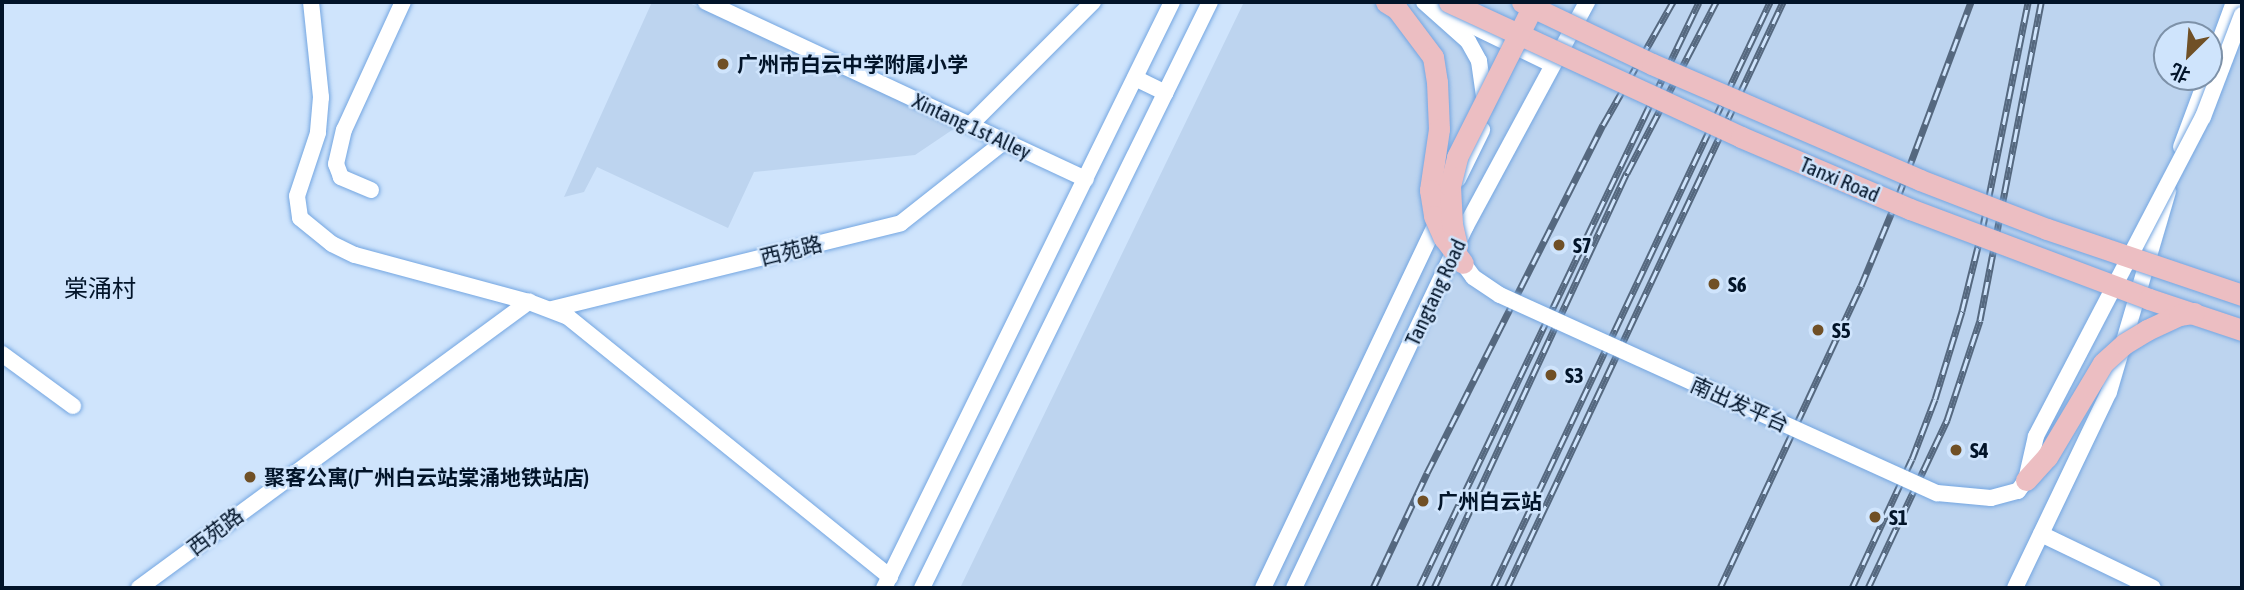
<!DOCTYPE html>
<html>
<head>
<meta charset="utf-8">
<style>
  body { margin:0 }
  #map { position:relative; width:2244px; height:590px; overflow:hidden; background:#cfe4fc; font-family:"Asap Condensed","Noto Sans SC",sans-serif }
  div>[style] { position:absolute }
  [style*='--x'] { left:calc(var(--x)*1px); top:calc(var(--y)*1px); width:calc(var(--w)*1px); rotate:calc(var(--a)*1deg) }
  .built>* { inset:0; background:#bdd4ef }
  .roads { filter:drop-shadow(0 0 2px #74a6e1) drop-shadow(0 0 2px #74a6e1) }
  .minor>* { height:16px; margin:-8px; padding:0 8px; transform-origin:8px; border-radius:8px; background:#fff }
  .rail>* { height:7px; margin-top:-3.5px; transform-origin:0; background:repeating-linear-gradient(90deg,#cfe4fc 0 13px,#55687f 0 26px); box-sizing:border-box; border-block:2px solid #55687f }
  .bridges { filter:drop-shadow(0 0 2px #74a6e1) drop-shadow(0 0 2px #74a6e1) }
  .minor-bridge>* { height:16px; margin:-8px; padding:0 8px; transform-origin:8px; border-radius:8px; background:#fff }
  .major-bridge>* { height:21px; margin:-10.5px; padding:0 10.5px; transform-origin:10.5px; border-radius:10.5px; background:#ecbec2 }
  .dots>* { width:19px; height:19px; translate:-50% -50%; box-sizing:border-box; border:4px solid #cfe4fc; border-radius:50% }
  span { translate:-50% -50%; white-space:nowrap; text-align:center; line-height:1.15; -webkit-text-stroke:5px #cfe4fc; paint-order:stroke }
  .poi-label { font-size:21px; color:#021429; font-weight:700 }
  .left { translate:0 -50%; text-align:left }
  .street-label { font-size:21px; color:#021429 }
  .quarter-label { font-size:24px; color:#021429 }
  .frame { position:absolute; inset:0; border:4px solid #021429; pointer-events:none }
  .north { position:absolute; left:2153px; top:21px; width:70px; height:70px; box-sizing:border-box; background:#cfe4fc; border:2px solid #7d91a8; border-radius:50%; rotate:205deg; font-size:19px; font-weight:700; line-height:28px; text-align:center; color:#021429 }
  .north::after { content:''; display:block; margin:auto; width:24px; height:32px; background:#705026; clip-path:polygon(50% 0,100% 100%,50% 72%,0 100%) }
</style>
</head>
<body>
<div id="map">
  <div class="built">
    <i style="clip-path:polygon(652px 2px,687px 2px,958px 126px,915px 155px,754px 172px,728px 228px,597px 167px,584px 192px,564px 197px)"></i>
    <i style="clip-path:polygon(evenodd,1244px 2px,2242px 2px,2242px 588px,960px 588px,1244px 2px,2167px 35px,2209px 35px,2209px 77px,2167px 77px,2167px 35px)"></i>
  </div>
  <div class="roads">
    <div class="minor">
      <i style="--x:311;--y:2;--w:96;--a:84"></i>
      <i style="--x:321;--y:97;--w:36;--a:95"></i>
      <i style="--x:318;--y:133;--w:66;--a:108.4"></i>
      <i style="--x:297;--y:196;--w:22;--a:82"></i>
      <i style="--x:300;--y:218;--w:41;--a:39.1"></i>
      <i style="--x:332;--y:244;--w:25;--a:26"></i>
      <i style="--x:355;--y:255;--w:180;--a:15.1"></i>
      <i style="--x:529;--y:302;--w:42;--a:21"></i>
      <i style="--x:568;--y:317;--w:414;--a:38.9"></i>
      <i style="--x:706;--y:2;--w:419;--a:25"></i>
      <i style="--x:1424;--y:2;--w:59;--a:41.6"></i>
      <i style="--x:1468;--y:41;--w:23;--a:61"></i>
      <i style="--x:1479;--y:61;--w:42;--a:81.9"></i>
      <i style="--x:1442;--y:11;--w:121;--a:25.9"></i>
      <i style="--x:2209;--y:70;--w:72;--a:-69.8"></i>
      <i style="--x:1135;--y:78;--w:34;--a:26"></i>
      <i style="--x:970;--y:125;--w:174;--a:-45"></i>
      <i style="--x:2181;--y:147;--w:75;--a:-69.6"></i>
      <i style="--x:1458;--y:179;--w:55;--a:-63.9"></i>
      <i style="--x:371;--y:190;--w:33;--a:-157"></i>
      <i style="--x:341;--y:177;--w:14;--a:-111"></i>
      <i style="--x:336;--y:164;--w:35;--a:-77"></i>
      <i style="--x:344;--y:130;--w:141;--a:-65.3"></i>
      <i style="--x:552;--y:309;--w:359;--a:-13.8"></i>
      <i style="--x:901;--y:223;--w:132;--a:-38.3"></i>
      <i style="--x:2;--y:354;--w:88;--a:36.2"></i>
      <i style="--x:2041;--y:534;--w:124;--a:25.7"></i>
      <i style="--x:139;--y:588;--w:484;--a:-36.3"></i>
      <i style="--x:884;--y:588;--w:653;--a:-63.83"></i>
      <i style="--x:922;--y:588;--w:653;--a:-63.83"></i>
      <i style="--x:1263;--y:588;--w:410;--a:-64.6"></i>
      <i style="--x:1294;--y:588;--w:401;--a:-64.6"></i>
      <i style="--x:1466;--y:226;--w:255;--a:-61.6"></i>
      <i style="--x:2015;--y:588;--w:217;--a:-64.4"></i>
      <i style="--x:2109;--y:392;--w:209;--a:-73.6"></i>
    </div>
  </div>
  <div class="rail">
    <i style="--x:1373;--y:588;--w:127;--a:-64.8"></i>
    <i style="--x:1427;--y:473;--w:390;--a:-63.2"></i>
    <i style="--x:1603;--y:125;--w:142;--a:-60.4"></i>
    <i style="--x:1419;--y:588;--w:649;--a:-64.46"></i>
    <i style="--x:1434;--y:588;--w:458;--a:-65.1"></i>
    <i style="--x:1627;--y:173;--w:193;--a:-62.5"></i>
    <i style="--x:1493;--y:588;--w:648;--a:-64.7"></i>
    <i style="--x:1507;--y:588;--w:648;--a:-64.78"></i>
    <i style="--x:1720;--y:588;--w:333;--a:-65"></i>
    <i style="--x:1861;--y:286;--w:96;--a:-67.4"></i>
    <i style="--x:1898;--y:197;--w:208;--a:-69.5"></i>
    <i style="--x:1852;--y:588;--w:142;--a:-65.1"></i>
    <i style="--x:1912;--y:459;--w:64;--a:-69"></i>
    <i style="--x:1935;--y:399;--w:92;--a:-72.9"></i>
    <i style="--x:1962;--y:311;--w:88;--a:-76.1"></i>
    <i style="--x:1983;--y:226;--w:228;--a:-78.6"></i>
    <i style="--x:1868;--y:588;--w:186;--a:-64.8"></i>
    <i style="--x:1947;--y:420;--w:105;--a:-71.7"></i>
    <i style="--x:1980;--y:320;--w:324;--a:-79.1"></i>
  </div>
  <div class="bridges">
    <div class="minor-bridge">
      <i style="--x:1463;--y:263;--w:17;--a:54"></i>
      <i style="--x:1473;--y:277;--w:32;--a:34"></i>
      <i style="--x:1500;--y:295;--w:480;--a:24.4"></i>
      <i style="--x:1937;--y:493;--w:54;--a:5.3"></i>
      <i style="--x:1991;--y:498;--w:28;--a:-15"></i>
      <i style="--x:2018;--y:491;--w:14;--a:-54"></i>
      <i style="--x:2026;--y:480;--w:45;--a:-77.2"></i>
      <i style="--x:2036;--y:436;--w:360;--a:-62.4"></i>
      <i style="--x:2203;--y:117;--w:109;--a:-69.1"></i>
    </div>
    <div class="major-bridge">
      <i style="--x:1386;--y:2;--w:13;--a:32"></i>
      <i style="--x:1397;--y:9;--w:60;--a:53.1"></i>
      <i style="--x:1433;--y:57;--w:25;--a:81"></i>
      <i style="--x:1437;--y:82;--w:47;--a:87.6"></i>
      <i style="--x:1439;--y:129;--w:62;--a:98.4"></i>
      <i style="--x:1430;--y:190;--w:26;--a:81"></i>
      <i style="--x:1434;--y:216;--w:24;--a:66"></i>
      <i style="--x:1444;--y:238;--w:31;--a:53"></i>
      <i style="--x:1449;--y:2;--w:322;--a:24.8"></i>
      <i style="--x:1741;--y:137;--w:184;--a:23.1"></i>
      <i style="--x:1910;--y:209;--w:255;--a:20.6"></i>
      <i style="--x:2149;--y:299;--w:98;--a:18.4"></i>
      <i style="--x:1522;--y:2;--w:144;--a:25.5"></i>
      <i style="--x:1652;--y:64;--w:292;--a:23.4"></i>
      <i style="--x:1920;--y:180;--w:136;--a:21.1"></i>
      <i style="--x:2047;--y:229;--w:206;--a:18.7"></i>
      <i style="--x:1457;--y:246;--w:23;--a:-103"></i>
      <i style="--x:1452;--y:224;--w:38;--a:-93"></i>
      <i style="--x:1450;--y:186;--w:30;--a:-76"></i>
      <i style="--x:1457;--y:157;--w:174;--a:-63.3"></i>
      <i style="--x:2026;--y:480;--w:31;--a:-48"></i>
      <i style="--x:2047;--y:457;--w:109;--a:-59.2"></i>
      <i style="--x:2103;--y:363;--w:28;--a:-42"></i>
      <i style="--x:2124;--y:344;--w:27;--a:-31"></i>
      <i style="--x:2147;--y:330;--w:35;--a:-25"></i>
      <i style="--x:2179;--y:315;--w:15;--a:-8"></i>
    </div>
  </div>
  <div class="dots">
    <i style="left:723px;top:64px;background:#705026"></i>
    <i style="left:1559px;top:245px;background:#705026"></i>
    <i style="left:1714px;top:284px;background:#705026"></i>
    <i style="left:1818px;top:330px;background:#705026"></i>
    <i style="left:1551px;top:375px;background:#705026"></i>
    <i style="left:1956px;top:450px;background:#705026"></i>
    <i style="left:250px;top:477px;background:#705026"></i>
    <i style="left:1423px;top:501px;background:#705026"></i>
    <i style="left:1875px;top:517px;background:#705026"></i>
  </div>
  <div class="poi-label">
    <span class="left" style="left:737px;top:64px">广州市白云中学附属小学</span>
    <span class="left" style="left:1573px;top:245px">S7</span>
    <span class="left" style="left:1728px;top:284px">S6</span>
    <span class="left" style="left:1832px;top:330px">S5</span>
    <span class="left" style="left:1565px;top:375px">S3</span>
    <span class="left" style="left:1970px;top:450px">S4</span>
    <span class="left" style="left:264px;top:477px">聚客公寓(广州白云站棠涌地铁站店)</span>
    <span class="left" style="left:1437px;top:501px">广州白云站</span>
    <span class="left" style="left:1889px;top:517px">S1</span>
  </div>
  <div class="street-label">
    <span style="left:972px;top:126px;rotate:25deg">Xintang 1st Alley</span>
    <span style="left:1840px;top:179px;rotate:23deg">Tanxi Road</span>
    <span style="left:791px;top:250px;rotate:-14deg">西苑路</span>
    <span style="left:1435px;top:292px;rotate:-65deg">Tangtang Road</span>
    <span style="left:1740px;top:404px;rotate:24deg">南出发平台</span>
    <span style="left:215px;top:531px;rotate:-37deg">西苑路</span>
  </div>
  <div class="quarter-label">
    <span style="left:100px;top:289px">棠涌村</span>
  </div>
  <div class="frame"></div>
  <div class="north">北</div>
</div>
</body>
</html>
